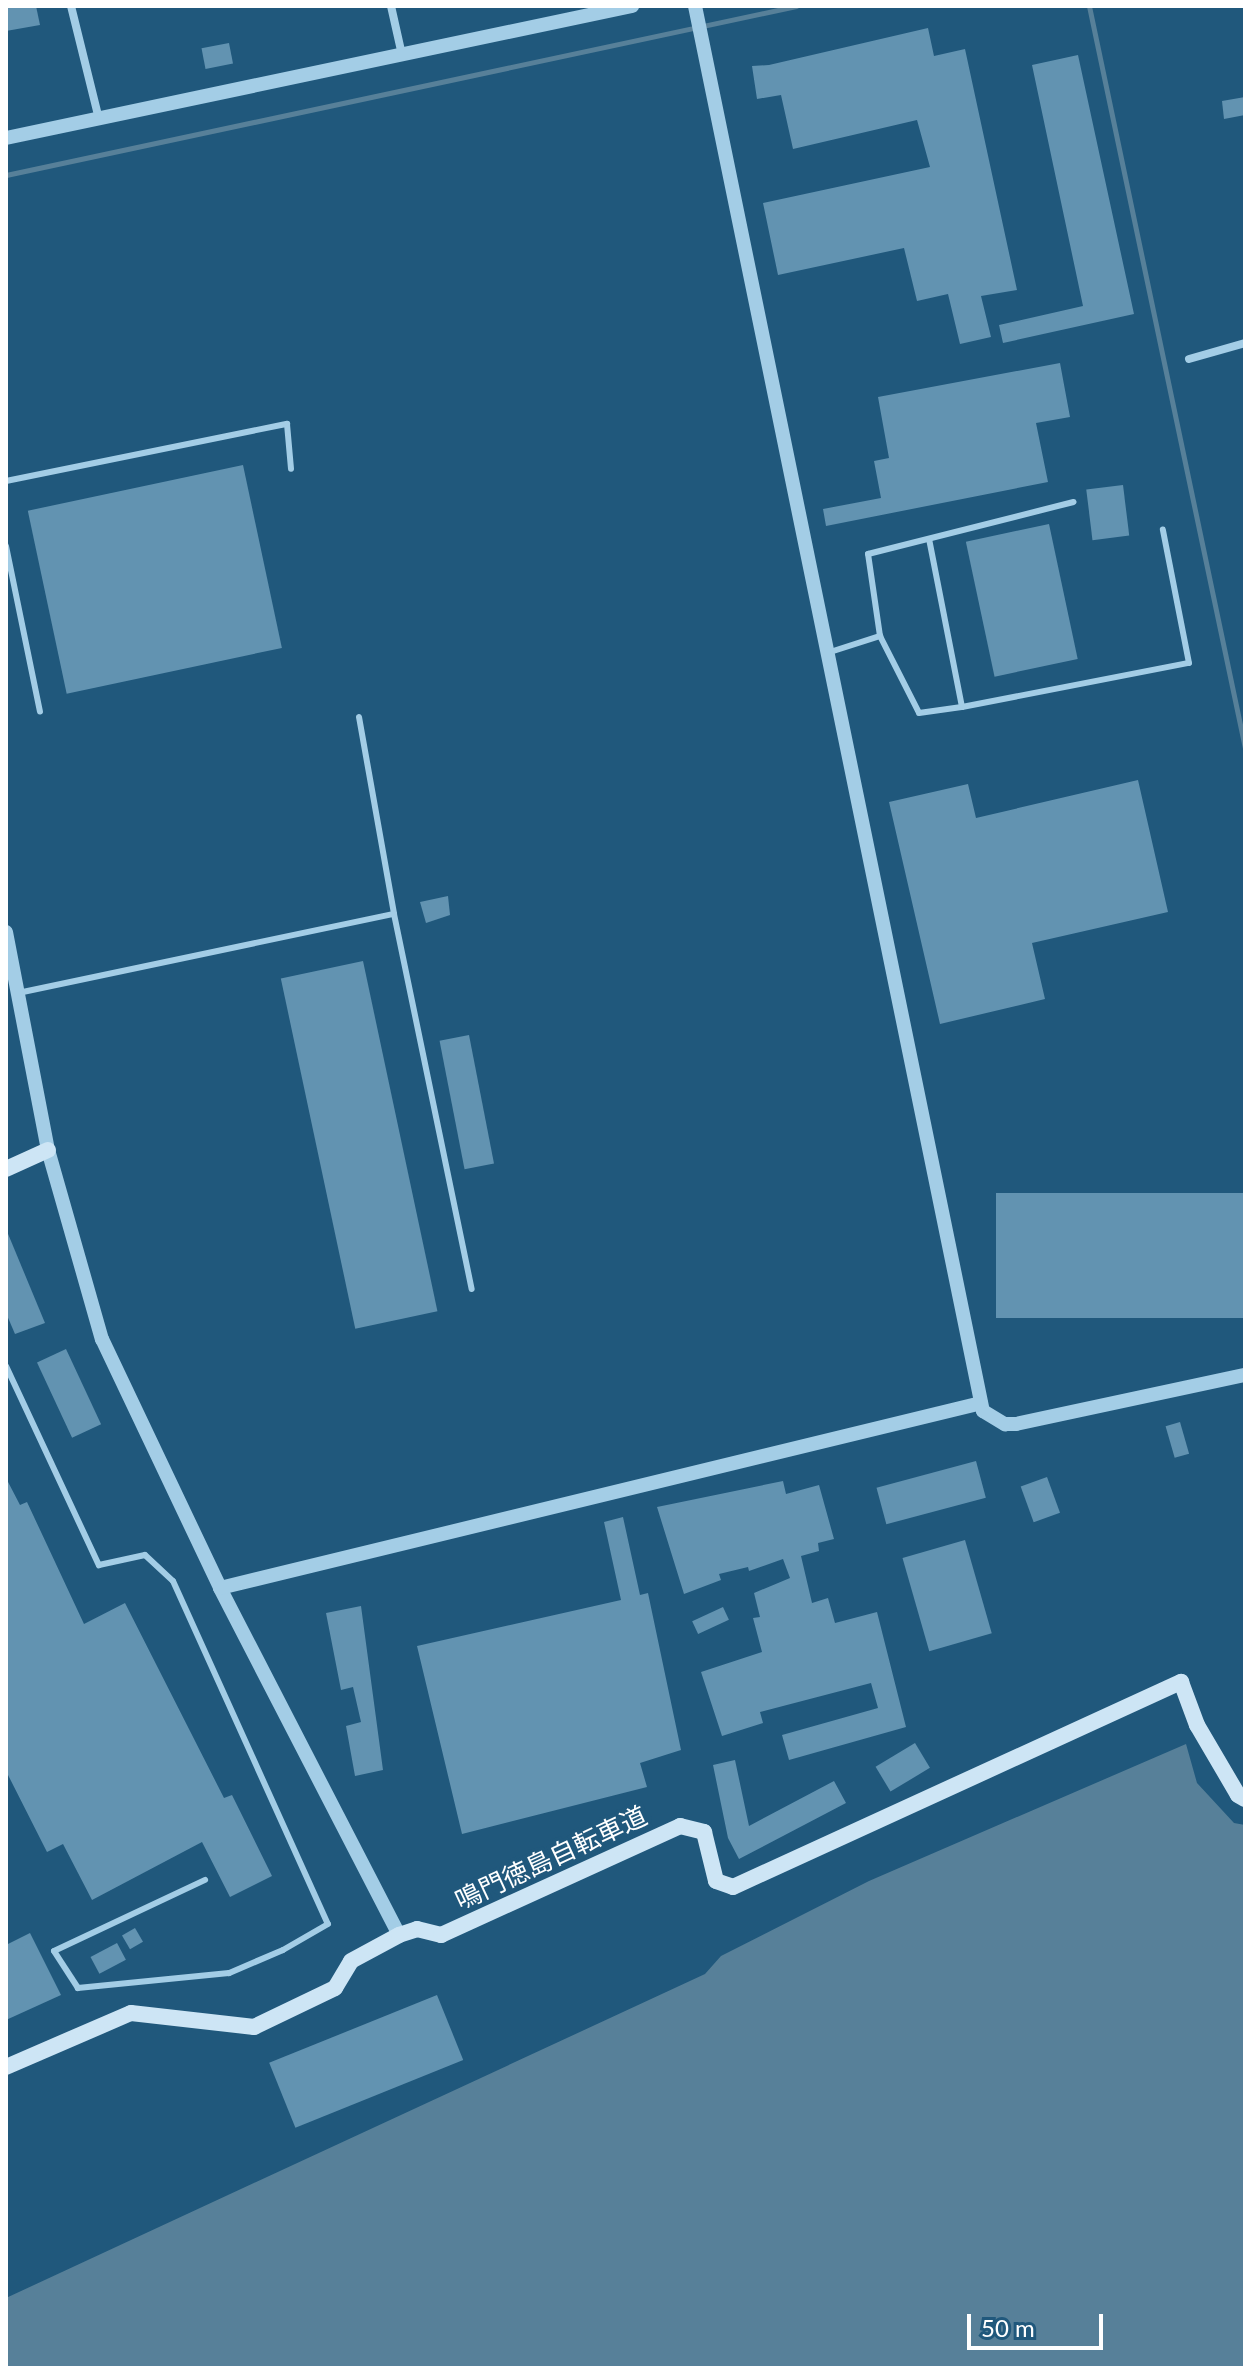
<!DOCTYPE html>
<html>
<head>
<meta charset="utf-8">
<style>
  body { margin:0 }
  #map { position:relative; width:1251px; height:2374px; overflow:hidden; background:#20587c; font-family:Lato,"Noto Sans JP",sans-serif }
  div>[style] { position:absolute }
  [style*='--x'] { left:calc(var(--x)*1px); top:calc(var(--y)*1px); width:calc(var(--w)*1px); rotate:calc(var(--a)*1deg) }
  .water>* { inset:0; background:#578099 }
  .stream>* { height:5px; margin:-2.5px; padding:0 2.5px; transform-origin:2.5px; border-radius:2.5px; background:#578099 }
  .building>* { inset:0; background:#6293b1; transform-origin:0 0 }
  .service>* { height:6px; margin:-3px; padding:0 3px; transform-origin:3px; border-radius:3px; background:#a3cde6 }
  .minor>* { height:8px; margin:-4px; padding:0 4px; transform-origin:4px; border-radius:4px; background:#a3cde6 }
  .tertiary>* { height:14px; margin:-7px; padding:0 7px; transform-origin:7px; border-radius:7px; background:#a3cde6 }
  .secondary>* { height:16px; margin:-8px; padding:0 8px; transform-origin:8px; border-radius:8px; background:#cde5f5 }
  span { translate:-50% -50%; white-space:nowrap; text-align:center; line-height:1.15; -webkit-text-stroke:7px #20587c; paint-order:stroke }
  .street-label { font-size:26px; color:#fff }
  .frame { position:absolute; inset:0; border:8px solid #fff; pointer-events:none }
  .scale { position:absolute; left:967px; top:2314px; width:136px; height:36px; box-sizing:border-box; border:4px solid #fff; border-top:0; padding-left:10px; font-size:24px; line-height:28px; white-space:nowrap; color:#fff; -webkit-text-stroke:6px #20587c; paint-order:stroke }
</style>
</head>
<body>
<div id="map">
  <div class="water">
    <i style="clip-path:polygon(1186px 1744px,1197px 1783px,1234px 1823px,1245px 1825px,1245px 2368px,6px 2368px,6px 2298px,705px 1974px,721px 1956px,869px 1881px)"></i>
  </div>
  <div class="stream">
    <i style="--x:1089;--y:6;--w:758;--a:78.13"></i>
    <i style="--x:6;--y:175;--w:808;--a:-12.07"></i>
  </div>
  <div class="building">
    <i style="clip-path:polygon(6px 6px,36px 6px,40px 25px,6px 31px)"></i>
    <i style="clip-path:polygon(928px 28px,934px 56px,965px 49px,1017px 290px,981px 296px,991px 337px,960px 344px,948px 294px,917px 301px,904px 248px,778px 275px,763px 203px,930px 167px,917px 120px,793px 149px,781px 95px,757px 99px,752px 66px,769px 65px)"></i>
    <i style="left:229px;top:43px;width:21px;height:28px;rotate:79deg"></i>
    <i style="clip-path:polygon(1078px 55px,1134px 314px,1003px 343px,999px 325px,1083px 306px,1032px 65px)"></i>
    <i style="clip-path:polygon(1245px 97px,1245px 115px,1224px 119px,1222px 101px)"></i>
    <i style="clip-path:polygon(1060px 363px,1070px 417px,1036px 423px,1048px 482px,826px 526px,823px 509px,881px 498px,874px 461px,889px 458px,878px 397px)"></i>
    <i style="left:243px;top:465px;width:187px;height:220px;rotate:78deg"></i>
    <i style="left:1123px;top:485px;width:51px;height:37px;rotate:83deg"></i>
    <i style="left:1049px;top:524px;width:138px;height:85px;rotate:78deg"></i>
    <i style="clip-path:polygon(1138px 780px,1168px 912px,1032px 943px,1045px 999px,940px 1024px,889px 802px,968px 784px,976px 818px)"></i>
    <i style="clip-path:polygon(448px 896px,450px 915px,426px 923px,420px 902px)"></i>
    <i style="left:363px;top:961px;width:358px;height:84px;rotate:78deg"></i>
    <i style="left:469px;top:1035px;width:131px;height:30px;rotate:79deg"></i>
    <i style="left:1245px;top:1193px;width:125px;height:249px;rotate:90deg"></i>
    <i style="clip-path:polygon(6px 1229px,45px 1323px,15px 1334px,6px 1313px)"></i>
    <i style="left:66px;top:1349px;width:83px;height:32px;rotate:65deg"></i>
    <i style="left:1180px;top:1422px;width:33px;height:15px;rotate:74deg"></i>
    <i style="left:976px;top:1461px;width:38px;height:103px;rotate:75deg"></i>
    <i style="left:1047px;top:1477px;width:38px;height:28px;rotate:70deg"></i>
    <i style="clip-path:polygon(6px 1478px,20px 1505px,27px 1502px,84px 1624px,125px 1603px,224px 1798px,232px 1795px,272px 1876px,230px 1897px,202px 1842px,92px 1900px,63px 1844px,47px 1852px,6px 1771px)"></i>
    <i style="clip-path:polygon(783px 1481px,786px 1494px,819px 1485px,834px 1539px,818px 1543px,819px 1551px,801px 1556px,812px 1603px,828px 1598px,835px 1623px,877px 1612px,906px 1727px,789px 1760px,782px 1735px,878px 1708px,871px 1683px,760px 1712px,763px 1723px,722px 1736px,701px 1672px,762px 1652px,753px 1618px,760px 1617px,754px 1593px,790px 1578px,783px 1559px,749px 1571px,748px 1567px,719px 1574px,721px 1580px,684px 1594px,657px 1507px)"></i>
    <i style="clip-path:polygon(623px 1517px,640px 1595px,648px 1593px,681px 1750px,640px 1763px,647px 1787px,462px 1834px,417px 1646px,621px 1600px,604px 1522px)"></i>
    <i style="left:965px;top:1540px;width:97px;height:65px;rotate:74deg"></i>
    <i style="clip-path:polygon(361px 1606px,383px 1770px,355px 1776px,346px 1726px,361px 1722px,353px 1687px,341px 1690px,326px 1613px)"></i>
    <i style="left:723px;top:1607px;width:14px;height:34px;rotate:65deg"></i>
    <i style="left:915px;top:1743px;width:29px;height:46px;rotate:59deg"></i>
    <i style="clip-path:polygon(735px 1760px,749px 1826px,834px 1781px,846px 1803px,739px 1859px,728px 1838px,713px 1765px)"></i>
    <i style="left:135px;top:1928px;width:16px;height:15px;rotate:60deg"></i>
    <i style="clip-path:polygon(30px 1933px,61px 1995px,6px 2020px,6px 1945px)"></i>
    <i style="left:117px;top:1943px;width:19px;height:30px;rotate:62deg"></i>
    <i style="left:437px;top:1995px;width:70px;height:181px;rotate:68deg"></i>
  </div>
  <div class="service">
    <i style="--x:6;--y:481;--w:287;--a:-11.5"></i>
    <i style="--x:287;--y:424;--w:45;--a:84.9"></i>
    <i style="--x:6;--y:546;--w:169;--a:78.4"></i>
    <i style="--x:880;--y:636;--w:86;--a:63.1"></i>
    <i style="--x:919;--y:713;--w:43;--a:-7.9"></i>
    <i style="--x:962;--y:707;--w:171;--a:-101.1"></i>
    <i style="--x:827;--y:653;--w:56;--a:-17.8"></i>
    <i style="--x:880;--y:636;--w:83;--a:-98.3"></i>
    <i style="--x:868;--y:554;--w:212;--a:-14.2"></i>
    <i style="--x:962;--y:707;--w:231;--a:-11"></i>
    <i style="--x:1189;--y:663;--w:136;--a:-101.1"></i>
    <i style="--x:359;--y:717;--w:200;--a:79.9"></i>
    <i style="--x:18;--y:993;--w:384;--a:-11.9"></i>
    <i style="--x:394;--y:914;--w:383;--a:78.3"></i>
    <i style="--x:6;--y:1366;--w:220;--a:65"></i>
    <i style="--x:99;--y:1565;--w:47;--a:-12.3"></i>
    <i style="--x:145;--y:1555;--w:38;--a:43"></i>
    <i style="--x:173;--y:1581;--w:376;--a:65.7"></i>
    <i style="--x:328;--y:1924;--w:52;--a:150"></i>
    <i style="--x:283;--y:1950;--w:59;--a:156.9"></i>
    <i style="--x:229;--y:1973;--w:152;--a:174.3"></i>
    <i style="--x:78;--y:1988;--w:44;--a:-123"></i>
    <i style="--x:54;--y:1951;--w:167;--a:-25.2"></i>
  </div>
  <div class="minor">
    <i style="--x:71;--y:6;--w:116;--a:76.1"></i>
    <i style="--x:391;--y:6;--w:50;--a:77.3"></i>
    <i style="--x:1189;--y:359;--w:58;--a:-15.9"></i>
  </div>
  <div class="tertiary">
    <i style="--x:695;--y:6;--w:1434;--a:78.42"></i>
    <i style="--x:983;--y:1411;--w:26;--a:31"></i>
    <i style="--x:1005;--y:1424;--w:11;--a:0"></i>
    <i style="--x:1016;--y:1424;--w:234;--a:-12.1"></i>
    <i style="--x:6;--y:138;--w:640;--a:-11.91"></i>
    <i style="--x:6;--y:932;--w:222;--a:79.1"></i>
    <i style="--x:48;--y:1150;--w:197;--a:74.1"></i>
    <i style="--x:102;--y:1339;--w:276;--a:64.6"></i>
    <i style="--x:220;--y:1588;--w:390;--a:62.7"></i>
    <i style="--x:220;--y:1588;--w:783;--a:-13.66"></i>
  </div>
  <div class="secondary">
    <i style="--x:6;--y:1169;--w:46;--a:-24.3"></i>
    <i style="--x:6;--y:2067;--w:136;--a:-23.4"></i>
    <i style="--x:131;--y:2013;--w:124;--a:6.5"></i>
    <i style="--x:254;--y:2027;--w:90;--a:-25.7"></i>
    <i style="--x:335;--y:1988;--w:31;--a:-59"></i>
    <i style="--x:351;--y:1961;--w:55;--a:-28.4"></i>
    <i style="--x:399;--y:1935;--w:19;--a:-18"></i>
    <i style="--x:417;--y:1929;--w:25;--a:14"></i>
    <i style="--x:441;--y:1935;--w:263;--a:-24.5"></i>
    <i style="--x:680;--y:1826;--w:25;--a:14"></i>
    <i style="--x:704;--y:1832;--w:50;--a:76.2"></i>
    <i style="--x:716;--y:1881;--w:18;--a:19"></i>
    <i style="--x:733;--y:1887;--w:493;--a:-24.6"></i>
    <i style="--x:1181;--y:1682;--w:46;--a:69.6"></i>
    <i style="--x:1197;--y:1725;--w:81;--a:59.6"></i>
    <i style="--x:1238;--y:1795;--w:8;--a:30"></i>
  </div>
  <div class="street-label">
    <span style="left:551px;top:1858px;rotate:-25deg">鳴門徳島自転車道</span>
  </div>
  <div class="frame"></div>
  <div class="scale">50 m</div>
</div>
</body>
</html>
